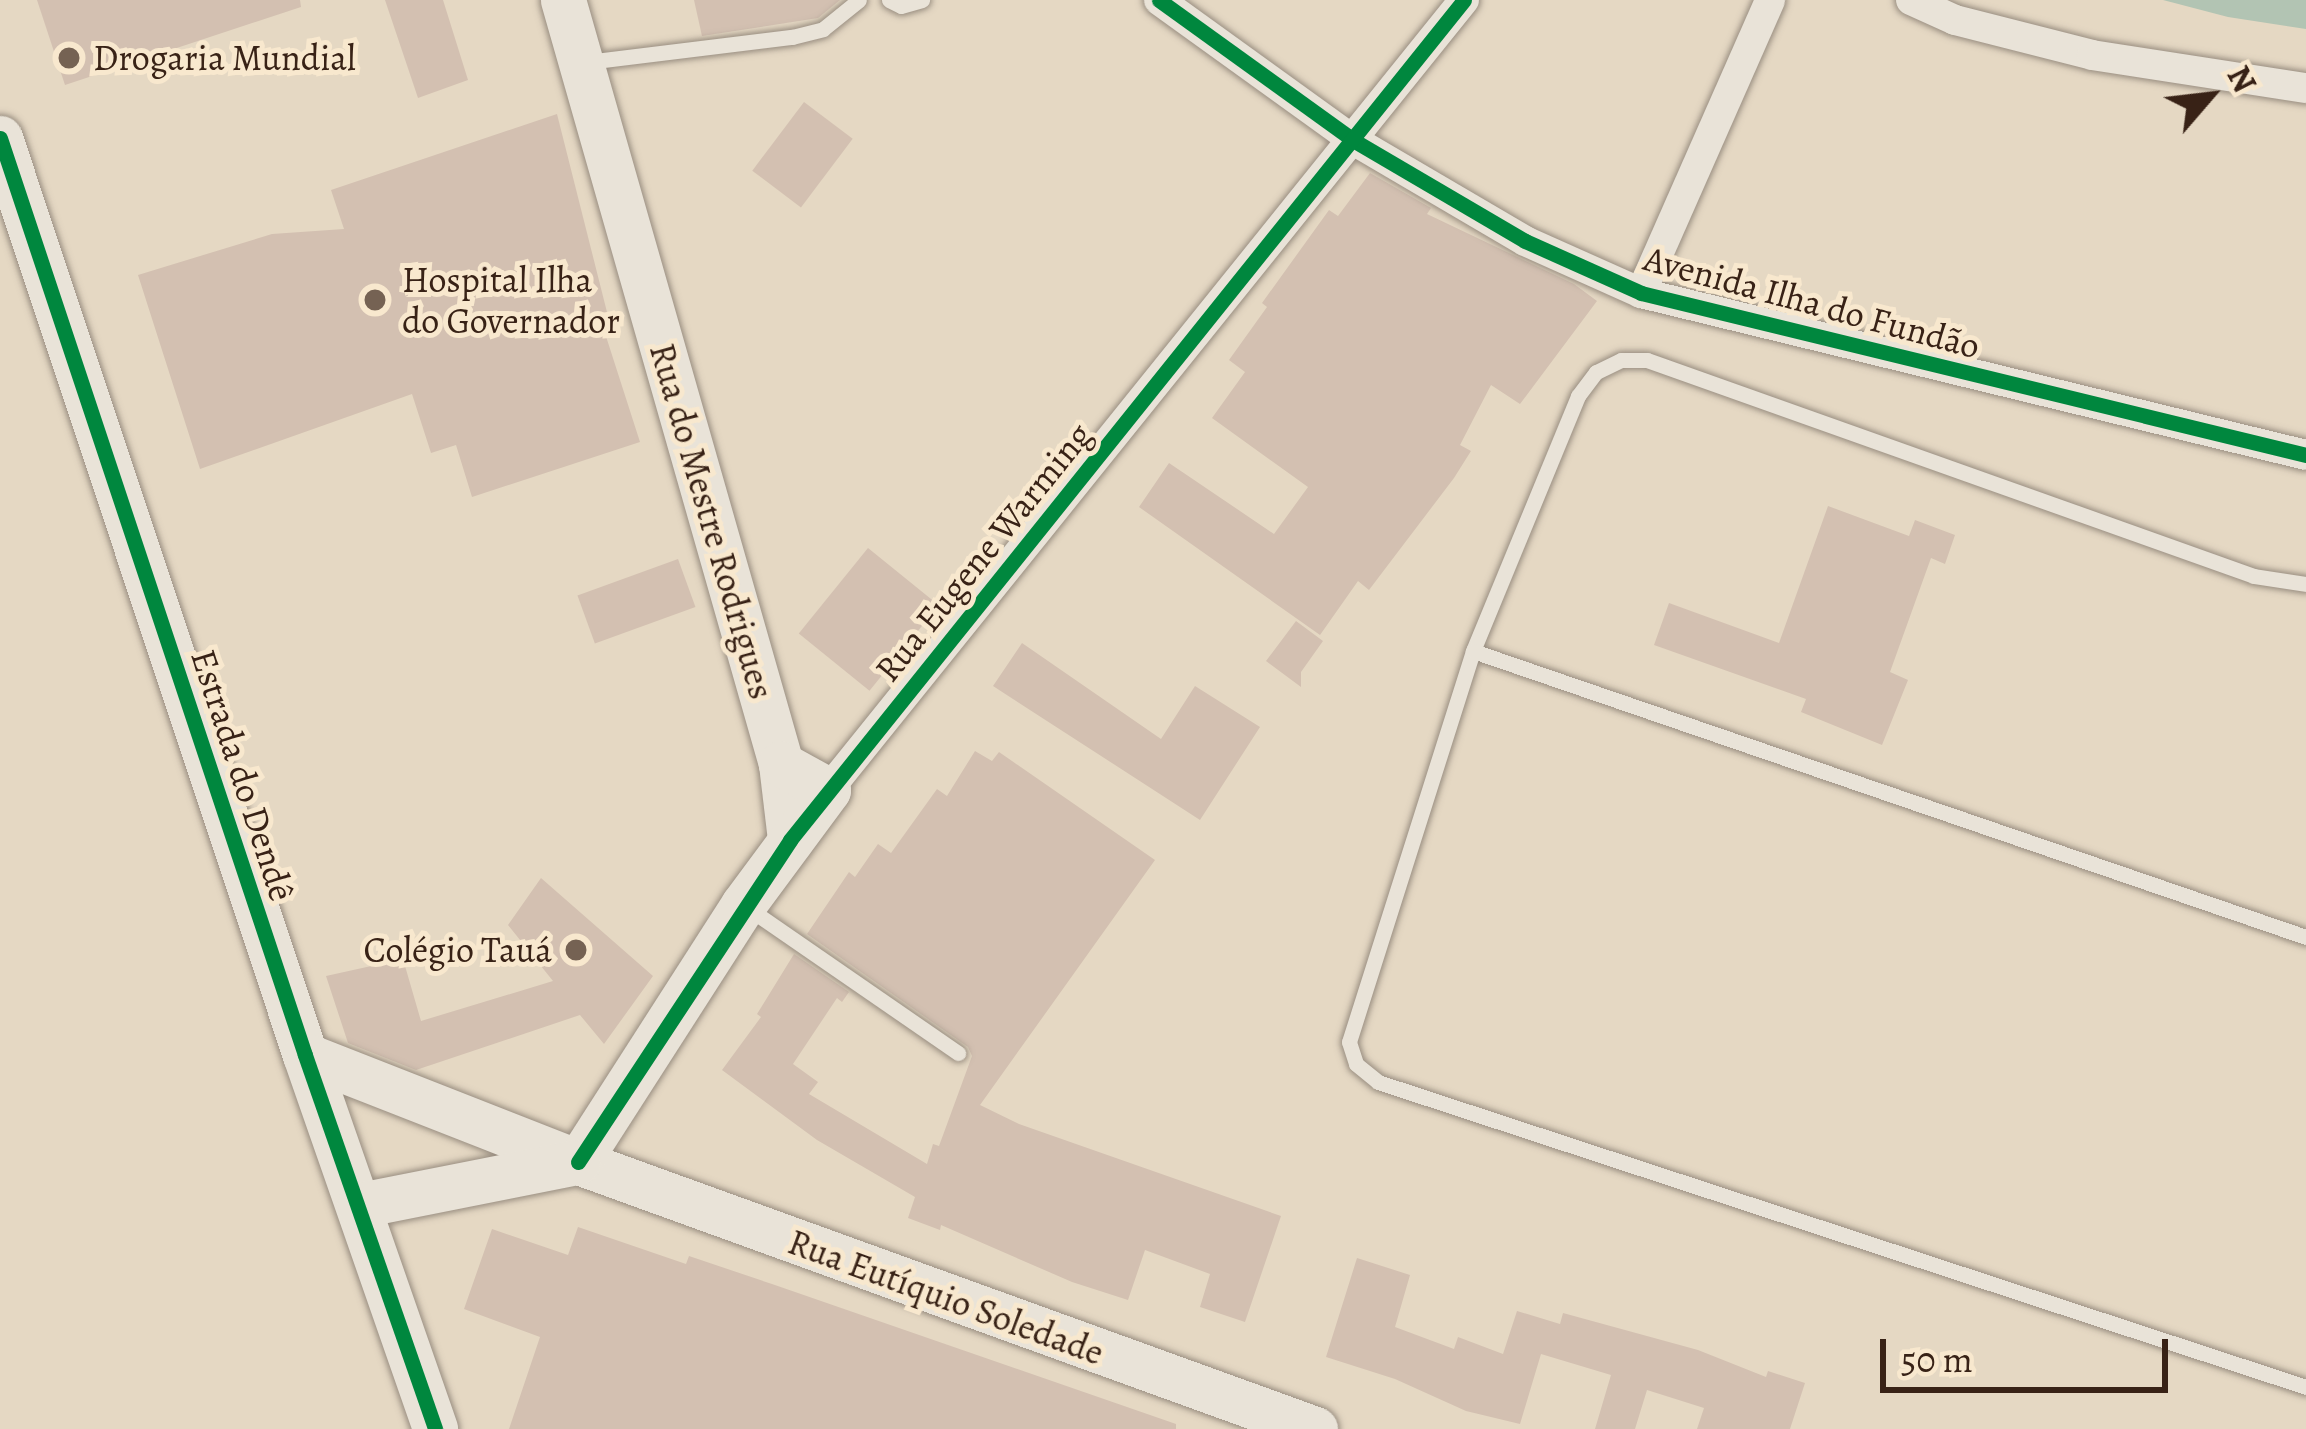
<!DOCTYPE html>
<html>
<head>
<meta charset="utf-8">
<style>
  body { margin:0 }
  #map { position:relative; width:2306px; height:1429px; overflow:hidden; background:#e5d8c3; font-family:Alegreya,serif }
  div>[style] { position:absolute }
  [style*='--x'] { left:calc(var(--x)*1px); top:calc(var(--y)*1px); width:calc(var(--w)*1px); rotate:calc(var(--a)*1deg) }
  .water>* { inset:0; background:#b2c4b3 }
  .building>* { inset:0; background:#d3c0b1; transform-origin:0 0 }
  .roads { filter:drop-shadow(0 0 3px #998e81) drop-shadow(0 0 3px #998e81) }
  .lane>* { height:15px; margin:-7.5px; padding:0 7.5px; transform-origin:7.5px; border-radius:7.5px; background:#e9e3d8 }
  .street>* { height:30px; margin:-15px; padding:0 15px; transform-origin:15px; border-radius:15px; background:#e9e3d8 }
  .secondary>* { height:45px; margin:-22.5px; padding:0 22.5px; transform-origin:22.5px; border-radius:22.5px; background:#e9e3d8 }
  .cycleway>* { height:15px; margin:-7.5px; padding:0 7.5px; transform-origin:7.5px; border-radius:7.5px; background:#00873e }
  .dots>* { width:33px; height:33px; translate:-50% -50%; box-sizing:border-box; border:6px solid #f8e8ce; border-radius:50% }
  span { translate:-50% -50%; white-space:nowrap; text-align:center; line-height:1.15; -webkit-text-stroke:10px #f8e8ce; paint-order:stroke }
  .poi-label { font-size:36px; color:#382216 }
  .left { translate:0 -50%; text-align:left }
  .right { translate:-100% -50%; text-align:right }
  .street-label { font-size:36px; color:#382216 }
  .north { position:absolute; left:2150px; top:36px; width:120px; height:120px; -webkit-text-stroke:9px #f8e8ce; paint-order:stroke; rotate:62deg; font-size:33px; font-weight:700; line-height:48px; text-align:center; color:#382216 }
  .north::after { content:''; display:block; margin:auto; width:42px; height:54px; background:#382216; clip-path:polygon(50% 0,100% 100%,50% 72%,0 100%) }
  .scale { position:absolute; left:1880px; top:1339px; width:288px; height:54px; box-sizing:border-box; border:6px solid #382216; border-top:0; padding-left:15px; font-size:36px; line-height:42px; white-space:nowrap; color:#382216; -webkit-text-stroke:9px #f8e8ce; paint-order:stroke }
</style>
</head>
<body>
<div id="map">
  <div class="water">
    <i style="clip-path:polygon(2163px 0,2306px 0,2306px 29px,2228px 17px)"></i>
  </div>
  <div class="building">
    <i style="clip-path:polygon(37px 0,300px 0,301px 7px,65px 85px)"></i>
    <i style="clip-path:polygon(385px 0,443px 0,468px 80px,418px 98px)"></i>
    <i style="clip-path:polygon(694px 0,840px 0,818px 18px,702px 36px)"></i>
    <i style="left:804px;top:102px;width:61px;height:86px;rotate:37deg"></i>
    <i style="clip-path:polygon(557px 114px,610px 324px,603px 327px,640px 442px,472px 497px,456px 445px,431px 453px,412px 394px,200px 469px,138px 275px,272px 234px,344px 229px,331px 190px)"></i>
    <i style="clip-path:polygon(1370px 173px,1431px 208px,1427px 214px,1574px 284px,1597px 301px,1520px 404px,1491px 385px,1460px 445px,1471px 451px,1454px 478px,1369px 590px,1358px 581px,1320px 635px,1139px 507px,1169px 463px,1274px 534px,1308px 487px,1212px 418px,1245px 372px,1229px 360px,1267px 307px,1262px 303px,1329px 210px,1338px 216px)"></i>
    <i style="clip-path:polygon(1828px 506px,1909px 536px,1915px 520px,1955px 535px,1945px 564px,1931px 558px,1890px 672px,1908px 680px,1882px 745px,1801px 712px,1806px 699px,1654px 645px,1669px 603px,1779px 643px)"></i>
    <i style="left:868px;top:548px;width:91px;height:110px;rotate:39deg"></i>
    <i style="left:678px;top:559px;width:51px;height:107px;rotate:70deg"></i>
    <i style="clip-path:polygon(1296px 621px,1323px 641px,1301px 672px,1301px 687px,1266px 661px)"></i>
    <i style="clip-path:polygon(1022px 643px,1161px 739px,1195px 686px,1260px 727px,1200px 820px,993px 686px)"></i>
    <i style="clip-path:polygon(975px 751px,992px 761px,999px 752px,1155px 860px,980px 1105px,1019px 1124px,1281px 1216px,1245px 1322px,1200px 1307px,1210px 1274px,1145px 1250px,1128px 1300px,1072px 1282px,941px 1225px,940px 1230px,908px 1218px,915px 1197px,817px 1140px,722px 1070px,761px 1017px,757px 1014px,794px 954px,849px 992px,842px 1002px,837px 998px,793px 1064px,818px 1082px,809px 1094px,927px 1164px,933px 1144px,939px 1146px,972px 1056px,968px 1047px,807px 934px,849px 872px,855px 877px,878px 844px,891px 853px,937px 789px,947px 796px)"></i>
    <i style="clip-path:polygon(541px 878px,653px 976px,604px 1044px,580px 1015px,416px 1070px,348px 1043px,326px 976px,403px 959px,421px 1021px,553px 981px,508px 925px)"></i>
    <i style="clip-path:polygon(578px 1227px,686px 1264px,689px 1256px,772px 1284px,1176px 1424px,1176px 1429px,509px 1429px,540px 1337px,464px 1309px,492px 1229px,568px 1255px)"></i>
    <i style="clip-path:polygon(1357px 1258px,1410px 1275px,1395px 1327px,1454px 1349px,1458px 1337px,1503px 1354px,1517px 1311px,1560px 1324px,1563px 1313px,1698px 1350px,1766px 1377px,1768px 1371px,1805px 1383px,1790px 1429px,1697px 1429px,1704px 1408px,1647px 1390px,1635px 1429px,1595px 1429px,1611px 1375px,1541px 1354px,1520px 1424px,1466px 1411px,1395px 1379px,1326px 1357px)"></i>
  </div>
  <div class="roads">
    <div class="lane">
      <i style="--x:889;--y:0;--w:13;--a:27"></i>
      <i style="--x:901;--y:6;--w:22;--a:-16"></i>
      <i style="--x:587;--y:62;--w:207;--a:-7"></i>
      <i style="--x:792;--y:37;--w:32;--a:-14"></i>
      <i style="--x:823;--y:29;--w:46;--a:-38.9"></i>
      <i style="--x:2306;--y:584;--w:53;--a:-171.3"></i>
      <i style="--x:2254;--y:576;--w:644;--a:-160.41"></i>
      <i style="--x:1647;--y:360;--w:26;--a:180"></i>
      <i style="--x:1621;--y:360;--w:28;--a:154"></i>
      <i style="--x:1596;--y:372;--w:30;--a:127"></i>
      <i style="--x:1578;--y:396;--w:276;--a:112.4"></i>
      <i style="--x:1473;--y:651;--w:410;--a:107.6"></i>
      <i style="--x:1349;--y:1042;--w:23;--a:72"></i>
      <i style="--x:1356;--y:1064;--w:28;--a:39"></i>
      <i style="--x:1378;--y:1082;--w:977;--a:18.19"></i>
      <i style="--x:1473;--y:651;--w:881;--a:18.95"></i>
      <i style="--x:745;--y:906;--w:259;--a:34.6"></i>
    </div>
    <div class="street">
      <i style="--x:1159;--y:0;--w:239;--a:35.8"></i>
      <i style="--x:1353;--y:140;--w:199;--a:30.4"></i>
      <i style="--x:1525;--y:241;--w:127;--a:24.1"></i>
      <i style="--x:1641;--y:293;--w:684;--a:13.69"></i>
      <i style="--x:1911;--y:0;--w:48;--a:24.4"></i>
      <i style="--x:1955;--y:20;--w:141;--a:14.3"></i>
      <i style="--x:2092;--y:55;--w:217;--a:8.8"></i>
      <i style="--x:1641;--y:293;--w:320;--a:-66.2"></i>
      <i style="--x:828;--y:790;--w:1014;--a:-51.16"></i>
    </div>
    <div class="secondary">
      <i style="--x:563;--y:0;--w:794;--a:74.07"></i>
      <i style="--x:781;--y:764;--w:77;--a:83.2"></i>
      <i style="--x:0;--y:138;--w:966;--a:71.6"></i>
      <i style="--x:305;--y:1055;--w:396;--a:70.8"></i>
      <i style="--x:305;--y:1055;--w:293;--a:21.4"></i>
      <i style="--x:578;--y:1162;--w:784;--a:19.91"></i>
      <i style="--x:578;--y:1162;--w:305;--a:-57.3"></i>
      <i style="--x:743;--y:905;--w:143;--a:-53.5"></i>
      <i style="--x:828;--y:790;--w:54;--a:-151"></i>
      <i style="--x:360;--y:1205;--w:222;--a:-11.2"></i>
    </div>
  </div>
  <div class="cycleway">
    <i style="--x:1159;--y:0;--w:239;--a:35.8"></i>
    <i style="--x:1353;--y:140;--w:199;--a:30.4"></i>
    <i style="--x:1525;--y:241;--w:127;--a:24.1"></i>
    <i style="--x:1641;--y:293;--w:684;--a:13.69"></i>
    <i style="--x:0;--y:138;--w:966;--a:71.6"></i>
    <i style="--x:305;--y:1055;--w:396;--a:70.8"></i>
    <i style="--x:578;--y:1162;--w:386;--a:-56.6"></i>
    <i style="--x:790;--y:840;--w:1077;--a:-51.26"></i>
  </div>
  <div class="dots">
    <i style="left:69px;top:58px;background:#756253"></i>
    <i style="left:375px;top:300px;background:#756253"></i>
    <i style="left:576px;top:950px;background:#756253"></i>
  </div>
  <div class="poi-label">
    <span class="left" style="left:93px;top:58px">Drogaria Mundial</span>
    <span class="left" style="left:402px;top:300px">Hospital Ilha<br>do Governador</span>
    <span class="right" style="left:552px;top:950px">Colégio Tauá</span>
  </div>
  <div class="street-label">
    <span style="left:1812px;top:302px;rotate:15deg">Avenida Ilha do Fundão</span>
    <span style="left:712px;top:521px;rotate:74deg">Rua do Mestre Rodrigues</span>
    <span style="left:983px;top:552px;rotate:-51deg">Rua Eugene Warming</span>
    <span style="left:243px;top:775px;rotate:72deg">Estrada do Dendê</span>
    <span style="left:946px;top:1297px;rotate:20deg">Rua Eutíquio Soledade</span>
  </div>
  <div class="north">N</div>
  <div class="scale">50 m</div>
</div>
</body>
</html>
